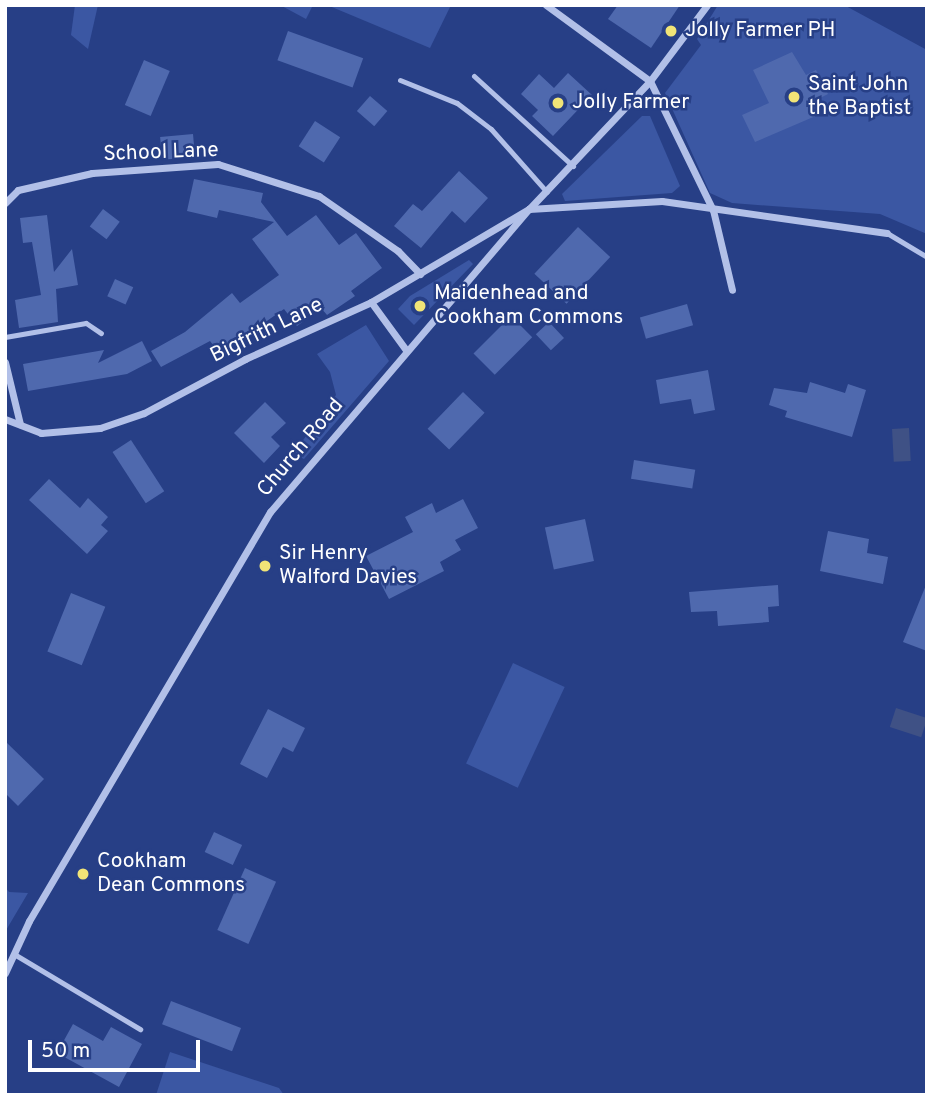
<!DOCTYPE html>
<html>
<head>
<meta charset="utf-8">
<style>
  body { margin:0 }
  #map { position:relative; width:932px; height:1100px; overflow:hidden; background:#273f86; font-family:Overpass,sans-serif }
  div>[style] { position:absolute }
  [style*='--x'] { left:calc(var(--x)*1px); top:calc(var(--y)*1px); width:calc(var(--w)*1px); rotate:calc(var(--a)*1deg) }
  .green>* { inset:0; background:#3b57a3; transform-origin:0 0 }
  .water>* { inset:0; background:#3f5185; transform-origin:0 0 }
  .building>* { inset:0; background:#4f69ae; transform-origin:0 0 }
  .service>* { height:5px; margin:-2.5px; padding:0 2.5px; transform-origin:2.5px; border-radius:2.5px; background:#b2c0e8 }
  .minor>* { height:7px; margin:-3.5px; padding:0 3.5px; transform-origin:3.5px; border-radius:3.5px; background:#b2c0e8 }
  .dots>* { width:19px; height:19px; translate:-50% -50%; box-sizing:border-box; border:4px solid #273f86; border-radius:50% }
  span { translate:-50% -50%; white-space:nowrap; text-align:center; line-height:1.15; -webkit-text-stroke:5px #273f86; paint-order:stroke }
  .poi-label { font-size:21px; color:#fff }
  .left { translate:0 -50%; text-align:left }
  .street-label { font-size:21px; color:#fff }
  .frame { position:absolute; inset:0; border:7px solid #fff; pointer-events:none }
  .scale { position:absolute; left:28px; top:1040px; width:172px; height:32px; box-sizing:border-box; border:4px solid #fff; border-top:0; padding-left:9px; font-size:21px; line-height:24px; white-space:nowrap; color:#fff; -webkit-text-stroke:5px #273f86; paint-order:stroke }
</style>
</head>
<body>
<div id="map">
  <div class="green">
    <i style="clip-path:polygon(75px 5px,98px 5px,88px 49px,71px 35px)"></i>
    <i style="clip-path:polygon(280px 5px,313px 5px,306px 19px)"></i>
    <i style="clip-path:polygon(327px 5px,451px 5px,430px 48px)"></i>
    <i style="clip-path:polygon(718px 5px,844px 5px,927px 50px,927px 234px,880px 214px,732px 203px,710px 193px,665px 93px,701px 45px,697px 39px)"></i>
    <i style="clip-path:polygon(642px 116px,650px 116px,680px 186px,672px 193px,565px 201px,562px 194px)"></i>
    <i style="clip-path:polygon(469px 260px,473px 264px,414px 325px,398px 309px,410px 296px)"></i>
    <i style="clip-path:polygon(366px 325px,389px 361px,304px 459px,293px 454px,336px 395px,330px 372px,317px 354px)"></i>
    <i style="left:513px;top:663px;width:57px;height:111px;rotate:25deg"></i>
    <i style="clip-path:polygon(5px 887px,9px 892px,28px 893px,5px 932px)"></i>
    <i style="clip-path:polygon(170px 1052px,279px 1088px,284px 1095px,156px 1095px)"></i>
  </div>
  <div class="water">
    <i style="left:909px;top:428px;width:33px;height:17px;rotate:87deg"></i>
    <i style="left:896px;top:708px;width:33px;height:20px;rotate:18deg"></i>
  </div>
  <div class="building">
    <i style="clip-path:polygon(618px 5px,680px 5px,651px 48px,608px 19px)"></i>
    <i style="left:288px;top:31px;width:80px;height:31px;rotate:20deg"></i>
    <i style="clip-path:polygon(792px 52px,806px 75px,816px 70px,828px 94px,818px 99px,825px 112px,755px 142px,742px 115px,769px 103px,753px 70px)"></i>
    <i style="left:144px;top:60px;width:28px;height:49px;rotate:23deg"></i>
    <i style="clip-path:polygon(568px 73px,592px 95px,553px 136px,532px 116px,538px 110px,521px 94px,539px 74px,554px 88px)"></i>
    <i style="left:370px;top:96px;width:23px;height:20px;rotate:41deg"></i>
    <i style="left:315px;top:121px;width:30px;height:30px;rotate:33deg"></i>
    <i style="left:193px;top:134px;width:23px;height:33px;rotate:85deg"></i>
    <i style="clip-path:polygon(459px 171px,488px 198px,465px 223px,452px 211px,421px 248px,394px 226px,413px 204px,422px 211px)"></i>
    <i style="clip-path:polygon(194px 179px,263px 193px,261px 202px,287px 236px,316px 215px,339px 245px,356px 233px,382px 268px,351px 291px,355px 296px,327px 315px,321px 308px,297px 326px,284px 309px,220px 354px,210px 341px,161px 367px,151px 351px,185px 332px,232px 293px,240px 303px,279px 275px,252px 239px,274px 222px,219px 210px,217px 218px,187px 211px)"></i>
    <i style="left:103px;top:209px;width:21px;height:22px;rotate:37deg"></i>
    <i style="clip-path:polygon(47px 215px,54px 272px,72px 249px,78px 285px,56px 289px,58px 322px,19px 328px,15px 300px,41px 295px,32px 242px,23px 243px,20px 218px)"></i>
    <i style="left:578px;top:227px;width:44px;height:64px;rotate:43deg"></i>
    <i style="left:115px;top:279px;width:20px;height:19px;rotate:24deg"></i>
    <i style="left:687px;top:304px;width:22px;height:49px;rotate:74deg"></i>
    <i style="left:511px;top:316px;width:30px;height:53px;rotate:45deg"></i>
    <i style="left:549px;top:322px;width:22px;height:18px;rotate:47deg"></i>
    <i style="clip-path:polygon(142px 341px,152px 361px,127px 374px,28px 391px,23px 364px,104px 350px,98px 363px)"></i>
    <i style="clip-path:polygon(708px 370px,715px 410px,694px 414px,691px 399px,660px 404px,656px 380px)"></i>
    <i style="clip-path:polygon(810px 382px,845px 393px,848px 384px,866px 390px,852px 437px,785px 417px,787px 411px,769px 405px,774px 388px,807px 393px)"></i>
    <i style="left:463px;top:392px;width:30px;height:51px;rotate:44deg"></i>
    <i style="clip-path:polygon(265px 402px,286px 423px,271px 437px,280px 446px,264px 463px,234px 433px)"></i>
    <i style="left:131px;top:440px;width:61px;height:22px;rotate:57deg"></i>
    <i style="left:634px;top:460px;width:62px;height:19px;rotate:9deg"></i>
    <i style="clip-path:polygon(49px 479px,80px 508px,88px 498px,108px 517px,101px 525px,108px 531px,87px 554px,29px 500px)"></i>
    <i style="clip-path:polygon(463px 499px,478px 528px,455px 540px,461px 550px,440px 562px,444px 571px,389px 599px,366px 556px,413px 532px,405px 517px,432px 503px,436px 513px)"></i>
    <i style="left:585px;top:519px;width:43px;height:41px;rotate:78deg"></i>
    <i style="clip-path:polygon(828px 531px,869px 539px,867px 553px,888px 557px,883px 584px,820px 571px)"></i>
    <i style="clip-path:polygon(778px 585px,779px 606px,768px 607px,769px 622px,718px 626px,717px 611px,691px 612px,689px 592px)"></i>
    <i style="clip-path:polygon(926px 585px,927px 586px,927px 651px,903px 642px)"></i>
    <i style="left:71px;top:593px;width:37px;height:63px;rotate:22deg"></i>
    <i style="clip-path:polygon(268px 709px,305px 728px,293px 752px,283px 747px,267px 778px,240px 764px)"></i>
    <i style="clip-path:polygon(5px 741px,44px 779px,18px 806px,5px 793px)"></i>
    <i style="left:214px;top:832px;width:31px;height:22px;rotate:25deg"></i>
    <i style="left:245px;top:868px;width:34px;height:68px;rotate:24deg"></i>
    <i style="left:171px;top:1001px;width:75px;height:25px;rotate:21deg"></i>
    <i style="clip-path:polygon(73px 1024px,103px 1041px,111px 1027px,142px 1044px,119px 1087px,57px 1053px)"></i>
  </div>
  <div class="service">
    <i style="--x:474;--y:76;--w:134;--a:42.3"></i>
    <i style="--x:400;--y:80;--w:61;--a:22"></i>
    <i style="--x:457;--y:103;--w:43;--a:37.4"></i>
    <i style="--x:491;--y:129;--w:84;--a:48.4"></i>
    <i style="--x:887;--y:233;--w:47;--a:31"></i>
    <i style="--x:5;--y:337;--w:82;--a:-9.8"></i>
    <i style="--x:86;--y:323;--w:18;--a:34"></i>
    <i style="--x:14;--y:954;--w:147;--a:30.8"></i>
  </div>
  <div class="minor">
    <i style="--x:546;--y:5;--w:129;--a:36.2"></i>
    <i style="--x:650;--y:81;--w:144;--a:64"></i>
    <i style="--x:713;--y:210;--w:82;--a:76.6"></i>
    <i style="--x:5;--y:203;--w:18;--a:-45"></i>
    <i style="--x:18;--y:190;--w:76;--a:-12.9"></i>
    <i style="--x:92;--y:173;--w:126;--a:-4.1"></i>
    <i style="--x:218;--y:164;--w:106;--a:17.6"></i>
    <i style="--x:319;--y:196;--w:96;--a:34.8"></i>
    <i style="--x:398;--y:251;--w:32;--a:46"></i>
    <i style="--x:371;--y:302;--w:59;--a:53.9"></i>
    <i style="--x:5;--y:362;--w:64;--a:76.4"></i>
    <i style="--x:5;--y:419;--w:39;--a:21"></i>
    <i style="--x:41;--y:433;--w:59;--a:-4.8"></i>
    <i style="--x:100;--y:428;--w:46;--a:-18.8"></i>
    <i style="--x:144;--y:413;--w:115;--a:-28.1"></i>
    <i style="--x:245;--y:359;--w:138;--a:-24.3"></i>
    <i style="--x:371;--y:302;--w:183;--a:-30.5"></i>
    <i style="--x:529;--y:209;--w:133;--a:-3.4"></i>
    <i style="--x:662;--y:201;--w:227;--a:8.1"></i>
    <i style="--x:5;--y:973;--w:57;--a:-65.2"></i>
    <i style="--x:29;--y:921;--w:475;--a:-59.5"></i>
    <i style="--x:270;--y:512;--w:399;--a:-49.5"></i>
    <i style="--x:529;--y:209;--w:176;--a:-46.6"></i>
    <i style="--x:650;--y:81;--w:95;--a:-53.1"></i>
  </div>
  <div class="dots">
    <i style="left:671px;top:31px;background:#f1e477"></i>
    <i style="left:794px;top:97px;background:#f1e477"></i>
    <i style="left:558px;top:103px;background:#f1e477"></i>
    <i style="left:420px;top:306px;background:#f1e477"></i>
    <i style="left:265px;top:566px;background:#f1e477"></i>
    <i style="left:83px;top:874px;background:#f1e477"></i>
  </div>
  <div class="poi-label">
    <span class="left" style="left:685px;top:31px">Jolly Farmer PH</span>
    <span class="left" style="left:808px;top:97px">Saint John<br>the Baptist</span>
    <span class="left" style="left:572px;top:103px">Jolly Farmer</span>
    <span class="left" style="left:434px;top:306px">Maidenhead and<br>Cookham Commons</span>
    <span class="left" style="left:279px;top:566px">Sir Henry<br>Walford Davies</span>
    <span class="left" style="left:97px;top:874px">Cookham<br>Dean Commons</span>
  </div>
  <div class="street-label">
    <span style="left:161px;top:153px;rotate:-2deg">School Lane</span>
    <span style="left:267px;top:331px;rotate:-26deg">Bigfrith Lane</span>
    <span style="left:301px;top:448px;rotate:-50deg">Church Road</span>
  </div>
  <div class="frame"></div>
  <div class="scale">50 m</div>
</div>
</body>
</html>
